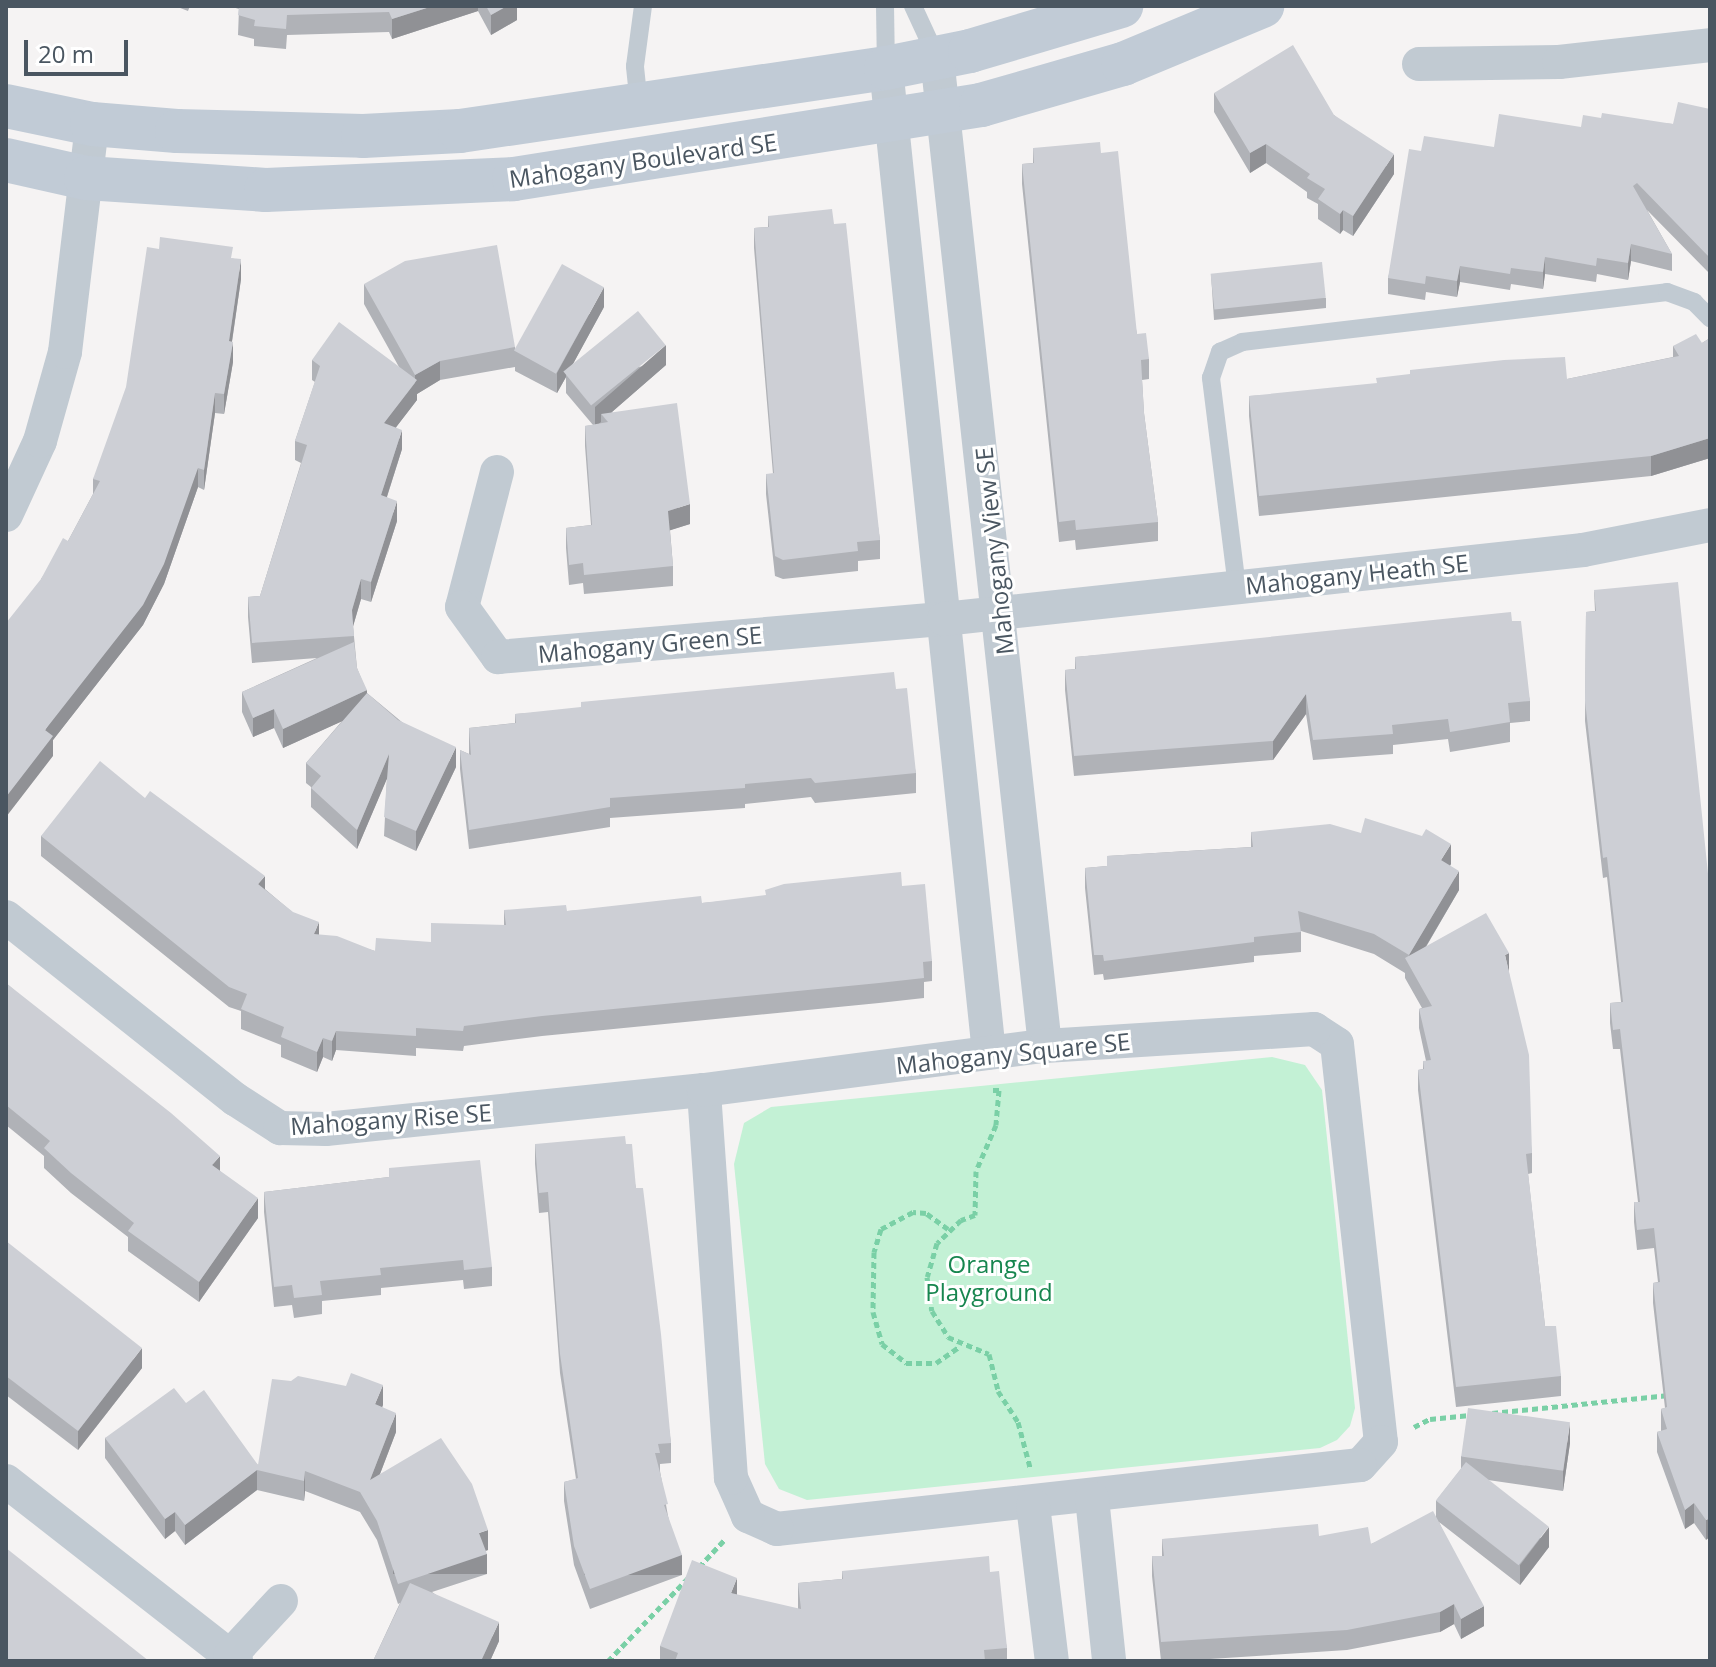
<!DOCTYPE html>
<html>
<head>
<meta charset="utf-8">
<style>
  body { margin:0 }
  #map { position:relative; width:1716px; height:1667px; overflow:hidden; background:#f5f3f3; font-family:"Open Sans",sans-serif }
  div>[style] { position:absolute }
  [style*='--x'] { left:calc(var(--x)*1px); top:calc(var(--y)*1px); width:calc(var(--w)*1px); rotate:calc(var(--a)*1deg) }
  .green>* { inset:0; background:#c3f1d5 }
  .path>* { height:5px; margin-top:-2.5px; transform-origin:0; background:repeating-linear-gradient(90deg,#7ad0a6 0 6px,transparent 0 10px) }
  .lane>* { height:18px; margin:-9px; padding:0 9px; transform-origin:9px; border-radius:9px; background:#c1cad2 }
  .street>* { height:34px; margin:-17px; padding:0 17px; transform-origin:17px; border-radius:17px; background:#c1cad2 }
  .secondary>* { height:44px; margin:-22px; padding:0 22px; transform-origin:22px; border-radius:22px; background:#c1cbd6 }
  .wall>* { inset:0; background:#b0b2b7 }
  .shaded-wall>* { inset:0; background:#909195; transform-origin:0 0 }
  .building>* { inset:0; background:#cdcfd5; transform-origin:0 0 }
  span { translate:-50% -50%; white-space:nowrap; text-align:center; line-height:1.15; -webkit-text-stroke:6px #fff; paint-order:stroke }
  .street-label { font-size:24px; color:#4a5661 }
  .park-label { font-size:24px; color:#17864f }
  .frame { position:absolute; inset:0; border:8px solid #4a5661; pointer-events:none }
  .scale { position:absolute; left:24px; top:40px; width:104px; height:36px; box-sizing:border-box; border:4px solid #4a5661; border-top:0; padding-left:10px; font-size:24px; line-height:28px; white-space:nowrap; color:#4a5661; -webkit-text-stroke:6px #fff; paint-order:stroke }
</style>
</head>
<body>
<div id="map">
  <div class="green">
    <i style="clip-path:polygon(1272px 1057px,1305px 1065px,1322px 1090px,1355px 1408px,1350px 1426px,1337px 1440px,1320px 1448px,807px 1500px,779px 1489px,765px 1464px,734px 1164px,744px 1123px,771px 1107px)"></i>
  </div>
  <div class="path">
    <i style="--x:993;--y:1090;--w:6;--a:0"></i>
    <i style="--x:999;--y:1090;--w:35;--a:95"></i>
    <i style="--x:996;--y:1125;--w:50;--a:113.5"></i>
    <i style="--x:976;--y:1171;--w:44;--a:91.3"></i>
    <i style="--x:975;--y:1215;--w:15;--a:160"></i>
    <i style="--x:961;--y:1220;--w:33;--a:136"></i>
    <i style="--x:937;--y:1243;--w:35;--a:106"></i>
    <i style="--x:927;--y:1277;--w:34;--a:82"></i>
    <i style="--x:932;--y:1311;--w:31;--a:58"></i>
    <i style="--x:948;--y:1337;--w:44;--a:22.5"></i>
    <i style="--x:989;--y:1354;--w:38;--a:76"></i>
    <i style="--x:998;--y:1391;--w:37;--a:57"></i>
    <i style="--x:1018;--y:1422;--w:47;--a:75.1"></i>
    <i style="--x:948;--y:1229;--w:27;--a:-144"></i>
    <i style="--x:926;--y:1213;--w:13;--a:-176"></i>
    <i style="--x:913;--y:1212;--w:36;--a:152"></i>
    <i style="--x:881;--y:1229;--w:24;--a:107"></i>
    <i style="--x:874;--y:1252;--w:60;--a:91"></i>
    <i style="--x:873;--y:1312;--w:33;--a:74"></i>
    <i style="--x:882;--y:1344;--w:31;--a:38"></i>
    <i style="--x:906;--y:1363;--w:30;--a:0"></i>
    <i style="--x:936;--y:1363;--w:29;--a:-35"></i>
    <i style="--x:1492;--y:1413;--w:178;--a:-5.8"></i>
    <i style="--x:1414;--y:1427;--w:18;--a:-27"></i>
    <i style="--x:1430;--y:1419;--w:40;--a:-5.7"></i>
    <i style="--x:699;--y:1567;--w:38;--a:-47"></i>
    <i style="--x:608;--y:1661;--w:117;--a:-46"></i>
  </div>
  <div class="lane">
    <i style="--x:885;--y:6;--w:61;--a:89.1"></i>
    <i style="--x:913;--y:6;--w:57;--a:65.2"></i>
    <i style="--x:639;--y:105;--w:39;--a:-96"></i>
    <i style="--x:635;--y:66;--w:61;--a:-82.4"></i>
    <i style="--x:1237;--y:587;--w:211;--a:-97.1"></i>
    <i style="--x:1211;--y:378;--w:28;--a:-71"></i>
    <i style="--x:1220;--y:352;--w:24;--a:-24"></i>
    <i style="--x:1242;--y:342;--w:428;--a:-6.7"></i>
    <i style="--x:1667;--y:292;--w:29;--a:20"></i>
    <i style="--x:1694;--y:302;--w:23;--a:45"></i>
  </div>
  <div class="street">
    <i style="--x:937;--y:58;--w:994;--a:83.76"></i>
    <i style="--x:1419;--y:64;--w:140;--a:-0.8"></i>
    <i style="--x:1559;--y:62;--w:152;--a:-6.4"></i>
    <i style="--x:886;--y:68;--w:990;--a:84.03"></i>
    <i style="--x:497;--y:472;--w:139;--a:104.5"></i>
    <i style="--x:462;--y:607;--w:62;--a:54.2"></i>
    <i style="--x:498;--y:657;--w:448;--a:-4.9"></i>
    <i style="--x:944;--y:619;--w:643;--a:-6.16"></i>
    <i style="--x:1583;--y:550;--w:129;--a:-11.1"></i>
    <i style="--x:6;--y:515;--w:81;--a:-65.3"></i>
    <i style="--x:40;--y:441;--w:92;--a:-74.3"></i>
    <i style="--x:65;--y:352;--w:230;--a:-83.2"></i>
    <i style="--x:6;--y:917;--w:293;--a:38.5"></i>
    <i style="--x:235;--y:1099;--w:54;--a:32.8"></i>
    <i style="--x:280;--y:1128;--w:46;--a:1.2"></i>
    <i style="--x:326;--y:1129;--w:380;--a:-5.9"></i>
    <i style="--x:1314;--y:1029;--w:27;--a:33"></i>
    <i style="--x:1337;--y:1044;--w:400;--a:83.7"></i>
    <i style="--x:1381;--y:1442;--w:31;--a:132"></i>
    <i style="--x:1360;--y:1465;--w:587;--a:173.74"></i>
    <i style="--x:777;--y:1529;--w:32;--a:-156"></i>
    <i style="--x:748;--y:1516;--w:42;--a:-114.1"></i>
    <i style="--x:731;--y:1478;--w:389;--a:-94"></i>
    <i style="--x:704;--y:1090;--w:344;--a:-7.4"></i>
    <i style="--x:1045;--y:1046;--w:270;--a:-3.6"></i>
    <i style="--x:6;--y:1481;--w:292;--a:38"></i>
    <i style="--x:1092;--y:1498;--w:164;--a:84"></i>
    <i style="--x:1033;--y:1505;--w:157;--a:83.1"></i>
    <i style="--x:230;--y:1656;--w:75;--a:-47.2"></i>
  </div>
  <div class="secondary">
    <i style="--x:6;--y:106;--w:88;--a:11.8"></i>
    <i style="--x:92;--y:124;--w:85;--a:4.7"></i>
    <i style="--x:177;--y:131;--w:186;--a:1.5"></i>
    <i style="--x:363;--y:136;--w:97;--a:-3"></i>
    <i style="--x:460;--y:131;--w:431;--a:-8.4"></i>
    <i style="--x:886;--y:68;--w:86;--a:-11.4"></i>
    <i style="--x:970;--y:51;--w:158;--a:-16.6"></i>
    <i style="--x:6;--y:160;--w:82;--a:12.7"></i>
    <i style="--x:86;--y:178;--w:180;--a:3.8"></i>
    <i style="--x:266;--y:190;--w:248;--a:-2.5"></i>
    <i style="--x:514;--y:179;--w:473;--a:-9"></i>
    <i style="--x:981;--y:105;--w:148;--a:-16.1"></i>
    <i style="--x:1123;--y:64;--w:151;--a:-22.6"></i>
  </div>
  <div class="wall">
    <i style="clip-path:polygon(175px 6px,190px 6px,188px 11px)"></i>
    <i style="clip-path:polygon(229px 6px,517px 6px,517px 20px,491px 35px,478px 11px,392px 39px,389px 32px,287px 35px,286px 49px,254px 46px,254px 39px,238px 35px,239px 9px)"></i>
    <i style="clip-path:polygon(1214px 93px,1334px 115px,1394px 174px,1353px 236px,1343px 230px,1340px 234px,1318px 219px,1318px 204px,1307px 198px,1307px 192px,1266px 163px,1250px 173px,1214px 112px)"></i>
    <i style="clip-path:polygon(1710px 109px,1710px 274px,1647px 210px,1672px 254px,1672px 271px,1631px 261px,1628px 280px,1597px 274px,1596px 282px,1545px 274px,1543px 289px,1511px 284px,1510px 290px,1460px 282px,1457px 297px,1426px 292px,1425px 300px,1388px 294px,1388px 278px,1421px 151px,1494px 147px,1581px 127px,1601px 118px,1673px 124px)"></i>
    <i style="clip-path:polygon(1033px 148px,1101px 153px,1137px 334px,1149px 359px,1149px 379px,1142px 380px,1144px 413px,1158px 522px,1158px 541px,1076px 550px,1075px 540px,1059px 542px,1022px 184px,1022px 164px,1033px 163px)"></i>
    <i style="clip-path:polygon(768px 216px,834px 224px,880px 540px,880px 559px,858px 561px,858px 571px,783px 579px,775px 576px,766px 494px,766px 474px,773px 474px,754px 248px,754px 228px,768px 227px)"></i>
    <i style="clip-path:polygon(233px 258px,241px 279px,232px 342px,233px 362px,224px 414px,215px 413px,204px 490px,198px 487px,164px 584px,143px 625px,53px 740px,53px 756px,41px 579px,68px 541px,93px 494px,93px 479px)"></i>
    <i style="clip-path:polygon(1211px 274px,1326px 298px,1326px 308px,1214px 320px)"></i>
    <i style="clip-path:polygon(364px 284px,515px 347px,515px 367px,440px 380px,417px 394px,417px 400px,396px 427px,402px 449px,387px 497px,397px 521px,371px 602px,361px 599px,353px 626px,357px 668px,367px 693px,456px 767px,416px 851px,384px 836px,387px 778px,357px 849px,311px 807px,311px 787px,306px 783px,306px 763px,342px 721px,283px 748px,274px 728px,253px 737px,242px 712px,242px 692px,317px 658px,252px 663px,248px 617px,248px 597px,260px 596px,301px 463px,295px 460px,295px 441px,315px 382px,312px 380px,312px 360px,399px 367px,364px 304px)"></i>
    <i style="clip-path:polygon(604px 307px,569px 371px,666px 365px,612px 412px,690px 524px,670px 530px,673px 566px,673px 586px,584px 594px,583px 583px,569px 585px,566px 548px,566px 528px,591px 525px,585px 446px,585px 426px,593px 425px,566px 393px,566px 377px,557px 393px,515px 371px,515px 351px)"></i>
    <i style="clip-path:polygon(1710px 338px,1710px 458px,1651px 476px,1259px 516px,1249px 416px,1249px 396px,1567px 379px,1673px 357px,1673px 346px,1702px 343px)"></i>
    <i style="clip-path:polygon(1594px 590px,1710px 893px,1706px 1540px,1694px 1523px,1685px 1529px,1657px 1452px,1657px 1432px,1661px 1431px,1661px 1409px,1665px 1408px,1653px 1303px,1653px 1283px,1658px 1282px,1654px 1248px,1637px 1250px,1634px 1222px,1634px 1202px,1638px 1202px,1633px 1160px,1620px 1049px,1613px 1049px,1610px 1023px,1610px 1003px,1621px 1002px,1607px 877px,1603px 878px,1585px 721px,1586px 612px,1595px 611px)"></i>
    <i style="clip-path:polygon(1512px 621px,1530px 701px,1530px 721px,1510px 723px,1510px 742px,1450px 752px,1448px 739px,1393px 745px,1393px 754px,1313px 760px,1306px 714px,1273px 760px,1074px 776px,1065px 690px,1065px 670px,1075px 669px,1075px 657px)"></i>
    <i style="clip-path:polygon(896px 689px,916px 773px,916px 793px,815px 803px,811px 797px,745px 804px,745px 808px,610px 818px,610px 827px,469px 849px,460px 769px,460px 750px,469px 754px,469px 728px,515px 723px,515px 714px)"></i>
    <i style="clip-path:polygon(145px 798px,265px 889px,319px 935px,375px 951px,431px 942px,504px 925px,504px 910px,567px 911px,702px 903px,902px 886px,932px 961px,932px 981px,924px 982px,924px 998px,879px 1003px,542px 1036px,464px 1046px,463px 1051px,416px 1048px,416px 1056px,336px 1050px,332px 1061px,323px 1057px,317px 1072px,281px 1057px,281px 1045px,241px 1029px,241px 1011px,229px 1007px,41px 856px,41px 836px)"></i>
    <i style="clip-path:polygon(1251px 832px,1451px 864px,1450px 865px,1459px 890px,1426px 947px,1509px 973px,1532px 1153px,1532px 1173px,1528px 1174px,1545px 1326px,1561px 1376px,1561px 1396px,1456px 1407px,1418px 1090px,1418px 1070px,1423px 1069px,1423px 1061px,1426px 1061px,1419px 1028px,1419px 1009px,1422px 1008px,1405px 978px,1405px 973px,1374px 954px,1301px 931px,1301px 952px,1254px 956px,1254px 962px,1104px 980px,1103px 974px,1094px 975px,1085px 888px,1085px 868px,1107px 866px,1107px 856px,1251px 847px)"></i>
    <i style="clip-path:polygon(6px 983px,220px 1171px,258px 1218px,199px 1302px,128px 1251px,128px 1237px,71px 1193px,44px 1168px,44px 1156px,6px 1125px)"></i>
    <i style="clip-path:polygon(535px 1144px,626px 1144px,636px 1188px,671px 1443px,671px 1463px,660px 1464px,660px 1471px,668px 1516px,682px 1575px,590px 1609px,574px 1565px,564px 1501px,564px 1482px,576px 1479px,560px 1373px,548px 1212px,539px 1213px,535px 1164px)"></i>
    <i style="clip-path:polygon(389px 1168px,492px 1267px,492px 1286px,464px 1289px,463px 1280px,381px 1288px,381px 1295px,322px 1301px,322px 1314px,294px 1318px,292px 1305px,274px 1307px,264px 1212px,264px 1192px,389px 1177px)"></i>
    <i style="clip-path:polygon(6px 1241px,142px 1368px,78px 1450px,6px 1395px)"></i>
    <i style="clip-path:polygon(186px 1403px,258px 1465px,383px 1405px,382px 1407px,396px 1432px,380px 1474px,488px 1550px,485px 1551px,487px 1574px,432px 1592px,499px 1641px,490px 1661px,373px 1661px,400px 1603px,398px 1604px,377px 1540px,360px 1512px,305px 1491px,304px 1501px,257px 1490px,185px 1545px,175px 1531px,165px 1539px,105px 1458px,105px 1438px)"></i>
    <i style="clip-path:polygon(1570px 1443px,1563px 1491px,1488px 1480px,1549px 1547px,1520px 1585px,1439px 1522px,1484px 1626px,1461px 1639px,1454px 1624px,1440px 1632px,1347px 1650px,1179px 1661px,1161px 1661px,1152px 1576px,1152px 1556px,1162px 1556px,1162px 1539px,1319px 1536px,1371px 1544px,1436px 1518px,1436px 1501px,1461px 1469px,1461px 1456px)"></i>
    <i style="clip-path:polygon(842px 1571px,990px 1572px,1007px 1648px,1007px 1661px,660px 1661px,660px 1646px,798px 1609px,798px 1583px,842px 1579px)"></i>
  </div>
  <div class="shaded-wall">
    <i style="clip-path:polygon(433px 6px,478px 6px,478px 11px,392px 39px,392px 19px)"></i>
    <i style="clip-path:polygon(507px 6px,517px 6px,517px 20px,491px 35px,491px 15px)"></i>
    <i style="clip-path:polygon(1266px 144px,1266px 163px,1250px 173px,1250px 153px)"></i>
    <i style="clip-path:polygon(1394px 154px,1394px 174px,1353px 236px,1353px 216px)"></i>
    <i style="clip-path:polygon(1343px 210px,1343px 230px,1340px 234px,1340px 214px)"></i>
    <i style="clip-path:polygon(6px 240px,8px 274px,6px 281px)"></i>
    <i style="clip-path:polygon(1631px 244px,1631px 261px,1628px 280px,1628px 263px)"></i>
    <i style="clip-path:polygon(1545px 257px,1545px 274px,1543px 289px,1543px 272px)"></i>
    <i style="clip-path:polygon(241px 259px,241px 279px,229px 361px,229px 341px)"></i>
    <i style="clip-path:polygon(1460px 266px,1460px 282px,1457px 297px,1457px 281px)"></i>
    <i style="clip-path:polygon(604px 287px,604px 307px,567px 375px,566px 374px,566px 377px,557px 393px,557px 373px)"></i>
    <i style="clip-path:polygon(233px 342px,233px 362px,224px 414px,224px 394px)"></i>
    <i style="clip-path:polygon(666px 345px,666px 365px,605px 418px,601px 414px,601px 422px,595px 427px,595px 407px)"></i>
    <i style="clip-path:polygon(440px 361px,440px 380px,417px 394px,417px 400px,384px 443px,384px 423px,415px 383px,415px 375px)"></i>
    <i style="clip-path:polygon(215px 393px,215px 413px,204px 490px,204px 470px)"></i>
    <i style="clip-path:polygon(402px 430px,402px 449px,381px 515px,381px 495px)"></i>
    <i style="clip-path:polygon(1710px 438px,1710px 458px,1651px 476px,1651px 456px)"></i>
    <i style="clip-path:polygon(198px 468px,198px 487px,164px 584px,143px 625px,53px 740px,53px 756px,6px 817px,6px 797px)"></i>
    <i style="clip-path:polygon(397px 501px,397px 521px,371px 602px,371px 582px)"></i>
    <i style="clip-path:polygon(690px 504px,690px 524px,668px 531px,668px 511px)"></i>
    <i style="clip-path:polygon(361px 579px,361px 599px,352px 630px,352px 610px)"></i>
    <i style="clip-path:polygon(367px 690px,367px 710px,283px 748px,283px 729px)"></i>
    <i style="clip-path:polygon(1306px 694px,1306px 714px,1273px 760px,1273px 741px)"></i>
    <i style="clip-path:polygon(274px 709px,274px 728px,253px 737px,253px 718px)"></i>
    <i style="clip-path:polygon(456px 747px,456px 767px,416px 851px,416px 831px)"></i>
    <i style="clip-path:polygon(389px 754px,389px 774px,357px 849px,357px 830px)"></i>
    <i style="clip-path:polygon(1451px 844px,1451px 864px,1441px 880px,1441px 860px)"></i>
    <i style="clip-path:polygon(1459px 871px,1459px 890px,1412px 970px,1409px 955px)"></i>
    <i style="clip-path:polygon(265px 876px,265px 896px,258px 884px)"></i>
    <i style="clip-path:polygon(319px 922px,319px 942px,314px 934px)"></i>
    <i style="clip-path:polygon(1509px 953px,1509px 973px,1505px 955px)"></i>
    <i style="clip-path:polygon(336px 1031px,336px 1050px,332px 1061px,332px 1041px)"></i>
    <i style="clip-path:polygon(323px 1038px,323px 1057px,317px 1072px,317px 1052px)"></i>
    <i style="clip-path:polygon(220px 1156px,220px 1175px,212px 1165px)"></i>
    <i style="clip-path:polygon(258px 1198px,258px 1218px,199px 1302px,199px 1282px)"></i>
    <i style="clip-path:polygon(142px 1348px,142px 1368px,78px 1450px,78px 1431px)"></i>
    <i style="clip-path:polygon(383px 1385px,383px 1405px,375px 1424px,375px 1404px)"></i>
    <i style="clip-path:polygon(396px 1413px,396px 1432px,370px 1500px,370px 1480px)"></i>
    <i style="clip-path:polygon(1570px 1423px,1570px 1443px,1563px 1491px,1563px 1471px)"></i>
    <i style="clip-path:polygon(257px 1470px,257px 1490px,185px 1545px,185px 1525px)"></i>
    <i style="clip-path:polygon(305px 1471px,305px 1491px,304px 1501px,304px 1481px)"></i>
    <i style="clip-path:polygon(1694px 1503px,1694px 1523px,1685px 1529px,1685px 1510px)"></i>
    <i style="clip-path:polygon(175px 1512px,175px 1531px,165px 1539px,165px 1519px)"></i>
    <i style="clip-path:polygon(1710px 1518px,1710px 1537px,1706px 1540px,1706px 1520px)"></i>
    <i style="clip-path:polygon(1549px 1527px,1549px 1547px,1520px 1585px,1520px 1565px)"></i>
    <i style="clip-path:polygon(488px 1530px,488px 1550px,479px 1553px,479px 1533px)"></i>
    <i style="left:487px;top:1554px;width:20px;height:94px;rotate:90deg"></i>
    <i style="left:682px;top:1555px;width:20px;height:98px;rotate:90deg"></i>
    <i style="clip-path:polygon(737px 1578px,737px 1598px,731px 1593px)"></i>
    <i style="clip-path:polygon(1454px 1604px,1454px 1624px,1440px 1632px,1440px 1612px)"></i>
    <i style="clip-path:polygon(1484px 1606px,1484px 1626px,1461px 1639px,1461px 1619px)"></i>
    <i style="clip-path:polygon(499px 1622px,499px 1641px,490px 1661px,481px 1661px)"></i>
  </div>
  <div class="building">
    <i style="clip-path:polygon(239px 6px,433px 6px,392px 19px,389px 12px,287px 15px,286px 29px,254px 26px,255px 20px,238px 15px)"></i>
    <i style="clip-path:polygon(486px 6px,507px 6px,491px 15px)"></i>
    <i style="clip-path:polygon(1293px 45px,1334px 115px,1394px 154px,1353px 216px,1343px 210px,1340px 214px,1318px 199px,1325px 189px,1307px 178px,1310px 174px,1266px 144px,1250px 153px,1214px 93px)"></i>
    <i style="clip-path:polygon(1678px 102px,1710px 109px,1710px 258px,1637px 183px,1633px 186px,1672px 254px,1631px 244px,1628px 263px,1597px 258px,1596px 266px,1545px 257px,1543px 272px,1511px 268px,1510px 274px,1460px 266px,1457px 281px,1426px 276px,1425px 284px,1388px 278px,1409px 149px,1421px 151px,1424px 136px,1494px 147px,1499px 114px,1581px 127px,1583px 115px,1601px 118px,1602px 113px,1673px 124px)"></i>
    <i style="clip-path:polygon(1100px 142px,1101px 153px,1118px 151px,1137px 334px,1146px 333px,1149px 359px,1141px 360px,1144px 413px,1158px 522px,1076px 530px,1075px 520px,1059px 522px,1022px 164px,1034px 163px,1033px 148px)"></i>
    <i style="clip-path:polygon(832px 209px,834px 224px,846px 223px,880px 540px,857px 542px,858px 551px,783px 560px,775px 556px,766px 474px,774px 473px,754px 228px,769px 227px,768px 216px)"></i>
    <i style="clip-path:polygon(160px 237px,233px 247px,231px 258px,241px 259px,229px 341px,233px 342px,224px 394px,215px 393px,204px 470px,198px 468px,164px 564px,143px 605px,45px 730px,53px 736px,6px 797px,6px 623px,41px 579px,63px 538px,68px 541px,100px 481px,93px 479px,126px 387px,147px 247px,159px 249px)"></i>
    <i style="clip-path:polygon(497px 245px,515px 347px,440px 361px,415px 375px,364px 284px,405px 261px)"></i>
    <i style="left:1322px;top:262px;width:36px;height:112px;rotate:84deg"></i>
    <i style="left:562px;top:264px;width:48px;height:99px;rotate:29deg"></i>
    <i style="left:638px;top:311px;width:44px;height:96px;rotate:51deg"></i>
    <i style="clip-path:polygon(339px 322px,417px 380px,384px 423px,402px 430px,381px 495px,397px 501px,371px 582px,361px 579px,352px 610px,354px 636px,252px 643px,248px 597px,260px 596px,307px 445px,295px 441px,320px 366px,312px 360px)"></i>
    <i style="clip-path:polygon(1696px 334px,1702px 343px,1710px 338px,1710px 438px,1651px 456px,1259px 496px,1249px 396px,1377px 383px,1376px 378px,1410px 374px,1410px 370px,1504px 360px,1565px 357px,1567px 379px,1679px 356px,1673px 346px)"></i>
    <i style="clip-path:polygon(677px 403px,690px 504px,668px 511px,673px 566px,584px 575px,583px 563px,569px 565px,566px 528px,592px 525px,585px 426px,608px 422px,601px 414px)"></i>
    <i style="clip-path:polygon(1678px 582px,1710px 893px,1710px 1518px,1706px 1520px,1694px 1503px,1685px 1510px,1657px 1432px,1667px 1429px,1661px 1409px,1667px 1407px,1653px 1283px,1660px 1282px,1654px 1228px,1637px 1230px,1634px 1202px,1640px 1202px,1633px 1141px,1620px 1029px,1613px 1030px,1610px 1003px,1623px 1002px,1607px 857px,1603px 858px,1585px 701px,1586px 612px,1596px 611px,1594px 590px)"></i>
    <i style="clip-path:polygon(1511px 612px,1512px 621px,1521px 621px,1530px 701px,1508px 703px,1510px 722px,1450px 732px,1448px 719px,1392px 725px,1393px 734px,1313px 740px,1306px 694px,1273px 741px,1074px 756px,1065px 670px,1076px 669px,1075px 657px)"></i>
    <i style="clip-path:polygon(354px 642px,357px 668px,367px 690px,283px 729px,274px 709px,253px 718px,242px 692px)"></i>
    <i style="clip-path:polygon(894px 672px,896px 689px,907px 688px,916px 773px,815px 783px,811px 778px,745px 784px,745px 788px,610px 798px,610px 807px,469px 830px,460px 750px,471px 755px,469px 728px,516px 723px,515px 714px,581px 707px,581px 702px)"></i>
    <i style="clip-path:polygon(367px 693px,398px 720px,456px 747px,416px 831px,384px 817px,389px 754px,357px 830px,311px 788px,321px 776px,306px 763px)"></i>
    <i style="clip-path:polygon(100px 761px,145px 798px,150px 791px,265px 876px,258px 884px,293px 912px,319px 922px,314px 934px,337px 936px,375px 951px,376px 938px,431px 942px,431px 923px,506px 925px,504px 910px,566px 905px,567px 911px,701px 896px,702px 903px,766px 895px,765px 890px,784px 884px,901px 872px,902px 886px,925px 884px,932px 961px,923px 962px,924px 978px,879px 983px,542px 1016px,464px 1026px,463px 1031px,416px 1028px,416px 1036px,336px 1031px,332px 1041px,323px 1038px,317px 1052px,281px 1037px,284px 1027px,241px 1009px,247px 994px,229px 987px,41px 836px)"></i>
    <i style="clip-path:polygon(1365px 818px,1422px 836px,1426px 829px,1451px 844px,1441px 860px,1459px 871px,1409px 955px,1374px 934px,1298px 911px,1301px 932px,1254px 937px,1254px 942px,1104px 961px,1103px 955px,1094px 955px,1085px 868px,1107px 866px,1107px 856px,1253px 847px,1251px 832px,1330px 824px,1361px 833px)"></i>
    <i style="clip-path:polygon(1486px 913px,1509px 953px,1505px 955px,1529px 1055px,1532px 1153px,1526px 1154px,1545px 1326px,1556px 1326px,1561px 1376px,1456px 1387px,1418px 1070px,1424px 1069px,1423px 1061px,1431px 1060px,1419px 1009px,1432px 1006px,1405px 958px)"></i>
    <i style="clip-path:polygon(6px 983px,171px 1113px,220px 1156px,212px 1165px,258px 1198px,199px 1282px,128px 1231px,134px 1223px,71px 1173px,44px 1148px,50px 1141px,6px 1105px)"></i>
    <i style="clip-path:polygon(625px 1136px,626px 1144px,632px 1144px,636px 1188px,643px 1188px,661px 1334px,671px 1443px,658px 1444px,660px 1453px,655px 1453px,668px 1504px,664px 1505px,682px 1555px,590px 1589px,574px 1546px,564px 1482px,578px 1478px,560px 1354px,548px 1192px,539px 1193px,535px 1144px)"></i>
    <i style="clip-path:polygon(480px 1160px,492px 1267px,464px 1270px,463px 1260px,380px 1268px,381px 1275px,320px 1281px,322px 1295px,294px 1298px,292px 1285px,274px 1287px,264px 1192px,389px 1177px,389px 1168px)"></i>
    <i style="clip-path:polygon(6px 1241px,142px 1348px,78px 1431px,6px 1376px)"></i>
    <i style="clip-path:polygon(351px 1373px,383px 1385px,375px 1404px,396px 1413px,370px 1480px,441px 1438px,472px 1484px,488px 1530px,479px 1533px,487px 1554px,398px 1584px,377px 1521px,360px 1492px,305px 1471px,304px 1481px,257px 1470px,185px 1525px,175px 1512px,165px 1519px,105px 1438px,174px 1388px,186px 1403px,204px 1390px,258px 1465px,272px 1379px,291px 1381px,298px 1376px,346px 1386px)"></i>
    <i style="left:1468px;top:1408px;width:103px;height:49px;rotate:8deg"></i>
    <i style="left:1466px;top:1462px;width:105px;height:49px;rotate:38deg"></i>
    <i style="clip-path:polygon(1433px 1511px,1484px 1606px,1461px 1619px,1454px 1604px,1440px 1612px,1347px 1630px,1161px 1642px,1152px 1556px,1164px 1556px,1162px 1539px,1318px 1524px,1319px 1536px,1368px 1527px,1371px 1544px)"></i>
    <i style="clip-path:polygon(6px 1548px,149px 1661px,6px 1661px)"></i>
    <i style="clip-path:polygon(989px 1556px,990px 1572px,999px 1571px,1007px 1648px,984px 1650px,985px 1661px,675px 1661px,678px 1653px,660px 1646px,692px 1560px,737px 1578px,731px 1593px,801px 1609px,798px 1583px,843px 1579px,842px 1571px)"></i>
    <i style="clip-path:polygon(410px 1583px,499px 1622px,481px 1661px,373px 1661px)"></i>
  </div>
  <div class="street-label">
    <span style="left:643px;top:160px;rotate:-8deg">Mahogany Boulevard SE</span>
    <span style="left:994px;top:551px;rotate:-96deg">Mahogany View SE</span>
    <span style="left:1357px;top:574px;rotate:-6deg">Mahogany Heath SE</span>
    <span style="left:650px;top:644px;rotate:-5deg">Mahogany Green SE</span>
    <span style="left:1013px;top:1053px;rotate:-6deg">Mahogany Square SE</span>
    <span style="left:391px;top:1119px;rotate:-4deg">Mahogany Rise SE</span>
  </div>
  <div class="park-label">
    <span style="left:989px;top:1278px">Orange<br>Playground</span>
  </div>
  <div class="frame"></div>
  <div class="scale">20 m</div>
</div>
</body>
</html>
